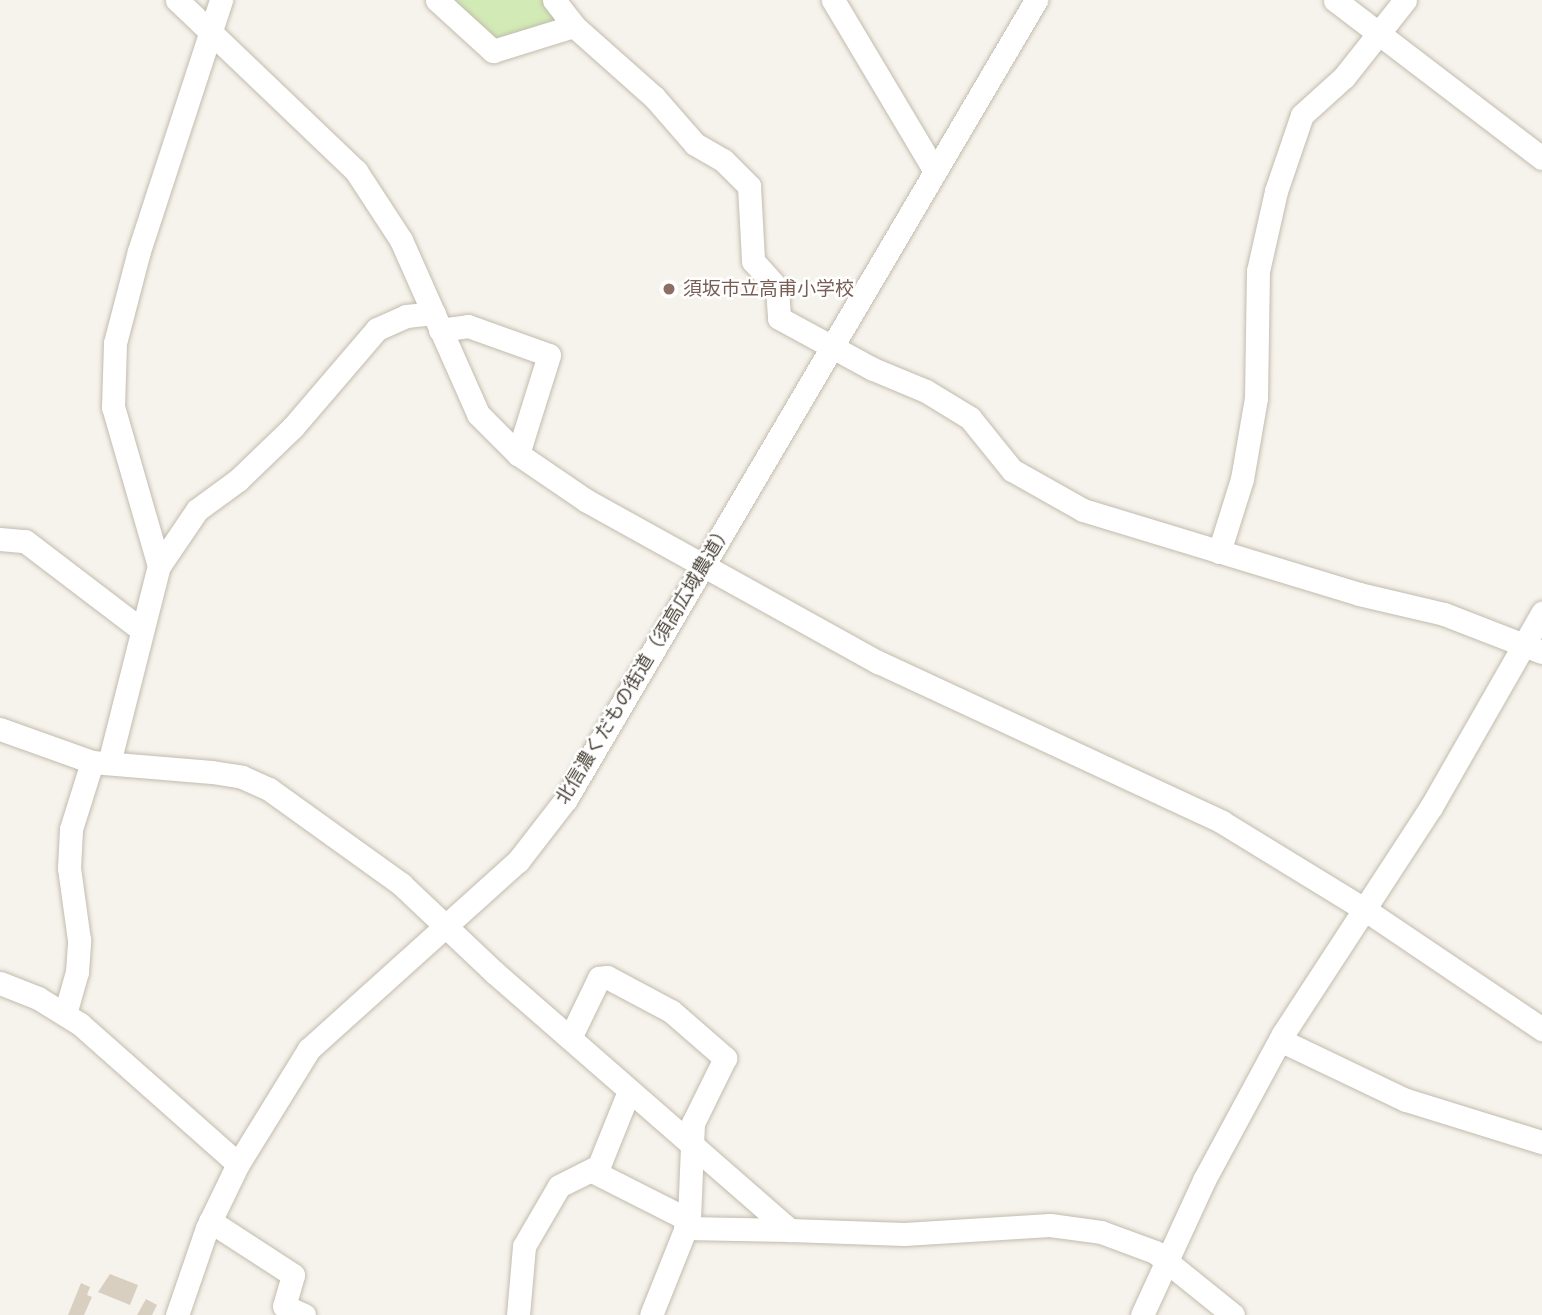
<!DOCTYPE html>
<html>
<head>
<meta charset="utf-8">
<style>
  body { margin:0 }
  #map { position:relative; width:1542px; height:1315px; overflow:hidden; background:#f6f3ec; font-family:Mulish,"Noto Sans JP",sans-serif }
  div>[style] { position:absolute }
  [style*='--x'] { left:calc(var(--x)*1px); top:calc(var(--y)*1px); width:calc(var(--w)*1px); rotate:calc(var(--a)*1deg) }
  .green>* { inset:0; background:#d2eab5 }
  .building>* { inset:0; background:#d8cfc1 }
  .roads { filter:drop-shadow(0 0 2px #c2bbae) drop-shadow(0 0 2px #c2bbae) }
  .minor>* { height:23px; margin:-11.5px; padding:0 11.5px; transform-origin:11.5px; border-radius:11.5px; background:#fff }
  .dots>* { width:19px; height:19px; translate:-50% -50%; box-sizing:border-box; border:4px solid #fff; border-radius:50% }
  span { translate:-50% -50%; white-space:nowrap; text-align:center; line-height:1.15; -webkit-text-stroke:5px #fff; paint-order:stroke }
  .education-label { font-size:19px; color:#785e54 }
  .left { translate:0 -50%; text-align:left }
  .street-label { font-size:19px; color:#4b4439 }
</style>
</head>
<body>
<div id="map">
  <div class="green">
    <i style="clip-path:polygon(447px 0,549px 0,567px 24px,494px 47px)"></i>
  </div>
  <div class="building">
    <i style="clip-path:polygon(110px 1274px,138px 1285px,130px 1305px,98px 1292px)"></i>
    <i style="clip-path:polygon(81px 1283px,90px 1287px,87px 1295px,92px 1297px,84px 1315px,68px 1315px)"></i>
    <i style="clip-path:polygon(146px 1299px,157px 1305px,152px 1315px,137px 1315px)"></i>
  </div>
  <div class="roads">
    <div class="minor">
      <i style="--x:177;--y:0;--w:248;--a:43.7"></i>
      <i style="--x:356;--y:171;--w:82;--a:56.9"></i>
      <i style="--x:401;--y:240;--w:190;--a:66.1"></i>
      <i style="--x:478;--y:414;--w:57;--a:45"></i>
      <i style="--x:518;--y:454;--w:83;--a:34.3"></i>
      <i style="--x:587;--y:501;--w:333;--a:29"></i>
      <i style="--x:878;--y:662;--w:379;--a:24.9"></i>
      <i style="--x:1222;--y:822;--w:167;--a:31.5"></i>
      <i style="--x:1364;--y:909;--w:215;--a:34"></i>
      <i style="--x:437;--y:0;--w:76;--a:42.3"></i>
      <i style="--x:493;--y:51;--w:85;--a:-17.2"></i>
      <i style="--x:574;--y:26;--w:107;--a:41.6"></i>
      <i style="--x:654;--y:97;--w:62;--a:48.9"></i>
      <i style="--x:695;--y:144;--w:32;--a:30"></i>
      <i style="--x:723;--y:160;--w:37;--a:45"></i>
      <i style="--x:749;--y:186;--w:75;--a:86.9"></i>
      <i style="--x:753;--y:261;--w:36;--a:48"></i>
      <i style="--x:777;--y:288;--w:30;--a:86"></i>
      <i style="--x:779;--y:318;--w:107;--a:28.5"></i>
      <i style="--x:873;--y:369;--w:57;--a:22.5"></i>
      <i style="--x:926;--y:391;--w:52;--a:31.5"></i>
      <i style="--x:970;--y:418;--w:67;--a:51.1"></i>
      <i style="--x:1012;--y:470;--w:81;--a:29.4"></i>
      <i style="--x:1083;--y:510;--w:288;--a:16.9"></i>
      <i style="--x:1359;--y:594;--w:87;--a:13.2"></i>
      <i style="--x:1444;--y:614;--w:105;--a:21.2"></i>
      <i style="--x:554;--y:0;--w:33;--a:52"></i>
      <i style="--x:833;--y:0;--w:199;--a:59.2"></i>
      <i style="--x:1335;--y:0;--w:260;--a:37.4"></i>
      <i style="--x:440;--y:330;--w:28;--a:-8"></i>
      <i style="--x:468;--y:326;--w:86;--a:19.7"></i>
      <i style="--x:549;--y:355;--w:104;--a:107.4"></i>
      <i style="--x:0;--y:539;--w:25;--a:5"></i>
      <i style="--x:25;--y:541;--w:147;--a:37.3"></i>
      <i style="--x:1219;--y:552;--w:77;--a:-72.5"></i>
      <i style="--x:1242;--y:479;--w:82;--a:-80.2"></i>
      <i style="--x:1256;--y:398;--w:127;--a:-89.1"></i>
      <i style="--x:1258;--y:271;--w:82;--a:-77.3"></i>
      <i style="--x:1276;--y:191;--w:80;--a:-71.1"></i>
      <i style="--x:1302;--y:115;--w:57;--a:-42.1"></i>
      <i style="--x:1344;--y:77;--w:98;--a:-51.6"></i>
      <i style="--x:159;--y:566;--w:166;--a:-106.1"></i>
      <i style="--x:113;--y:407;--w:64;--a:-88.2"></i>
      <i style="--x:115;--y:343;--w:95;--a:-75.4"></i>
      <i style="--x:139;--y:251;--w:264;--a:-71.9"></i>
      <i style="--x:0;--y:729;--w:98;--a:19.7"></i>
      <i style="--x:92;--y:762;--w:120;--a:4.8"></i>
      <i style="--x:212;--y:772;--w:30;--a:9"></i>
      <i style="--x:242;--y:777;--w:30;--a:24"></i>
      <i style="--x:269;--y:789;--w:163;--a:35.7"></i>
      <i style="--x:401;--y:884;--w:128;--a:43.4"></i>
      <i style="--x:494;--y:972;--w:393;--a:41.1"></i>
      <i style="--x:790;--y:1230;--w:114;--a:2"></i>
      <i style="--x:904;--y:1234;--w:146;--a:-3.5"></i>
      <i style="--x:1050;--y:1225;--w:51;--a:7.8"></i>
      <i style="--x:1101;--y:1232;--w:58;--a:20.3"></i>
      <i style="--x:1155;--y:1252;--w:100;--a:38.9"></i>
      <i style="--x:109;--y:763;--w:203;--a:-75.8"></i>
      <i style="--x:159;--y:566;--w:68;--a:-55.8"></i>
      <i style="--x:197;--y:510;--w:51;--a:-36.2"></i>
      <i style="--x:238;--y:480;--w:76;--a:-43.9"></i>
      <i style="--x:293;--y:427;--w:129;--a:-49.4"></i>
      <i style="--x:377;--y:329;--w:32;--a:-24"></i>
      <i style="--x:406;--y:316;--w:28;--a:-6"></i>
      <i style="--x:0;--y:983;--w:41;--a:21.5"></i>
      <i style="--x:38;--y:998;--w:49;--a:31.8"></i>
      <i style="--x:80;--y:1024;--w:211;--a:41.5"></i>
      <i style="--x:65;--y:1014;--w:44;--a:-74.1"></i>
      <i style="--x:77;--y:972;--w:32;--a:-86"></i>
      <i style="--x:79;--y:940;--w:73;--a:-97.9"></i>
      <i style="--x:69;--y:868;--w:39;--a:-87"></i>
      <i style="--x:71;--y:829;--w:70;--a:-72.6"></i>
      <i style="--x:570;--y:1038;--w:67;--a:-64.2"></i>
      <i style="--x:599;--y:978;--w:8;--a:-7"></i>
      <i style="--x:607;--y:977;--w:72;--a:28"></i>
      <i style="--x:671;--y:1011;--w:72;--a:41"></i>
      <i style="--x:725;--y:1058;--w:72;--a:116.2"></i>
      <i style="--x:693;--y:1123;--w:97;--a:92.4"></i>
      <i style="--x:689;--y:1220;--w:102;--a:111.8"></i>
      <i style="--x:1280;--y:1040;--w:140;--a:25.5"></i>
      <i style="--x:1406;--y:1100;--w:142;--a:17.2"></i>
      <i style="--x:629;--y:1091;--w:88;--a:111.9"></i>
      <i style="--x:596;--y:1173;--w:104;--a:26.8"></i>
      <i style="--x:210;--y:1221;--w:99;--a:33"></i>
      <i style="--x:293;--y:1275;--w:32;--a:106"></i>
      <i style="--x:284;--y:1306;--w:22;--a:24"></i>
      <i style="--x:685;--y:1228;--w:105;--a:1.1"></i>
      <i style="--x:177;--y:1315;--w:92;--a:-71"></i>
      <i style="--x:207;--y:1228;--w:71;--a:-64.2"></i>
      <i style="--x:238;--y:1164;--w:135;--a:-58.3"></i>
      <i style="--x:309;--y:1049;--w:281;--a:-42"></i>
      <i style="--x:518;--y:861;--w:78;--a:-52.3"></i>
      <i style="--x:566;--y:799;--w:927;--a:-59.53"></i>
      <i style="--x:518;--y:1315;--w:69;--a:-85"></i>
      <i style="--x:524;--y:1246;--w:69;--a:-59.7"></i>
      <i style="--x:559;--y:1186;--w:45;--a:-26.6"></i>
      <i style="--x:1142;--y:1315;--w:149;--a:-65.3"></i>
      <i style="--x:1204;--y:1180;--w:166;--a:-61.6"></i>
      <i style="--x:1283;--y:1034;--w:271;--a:-56.9"></i>
      <i style="--x:1431;--y:807;--w:224;--a:-60.2"></i>
    </div>
  </div>
  <div class="dots">
    <i style="left:669px;top:289px;background:#8d6e63"></i>
  </div>
  <div class="education-label">
    <span class="left" style="left:683px;top:289px">須坂市立高甫小学校</span>
  </div>
  <div class="street-label">
    <span style="left:644px;top:664px;rotate:-59deg">北信濃くだもの街道（須高広域農道）</span>
  </div>
</div>
</body>
</html>
